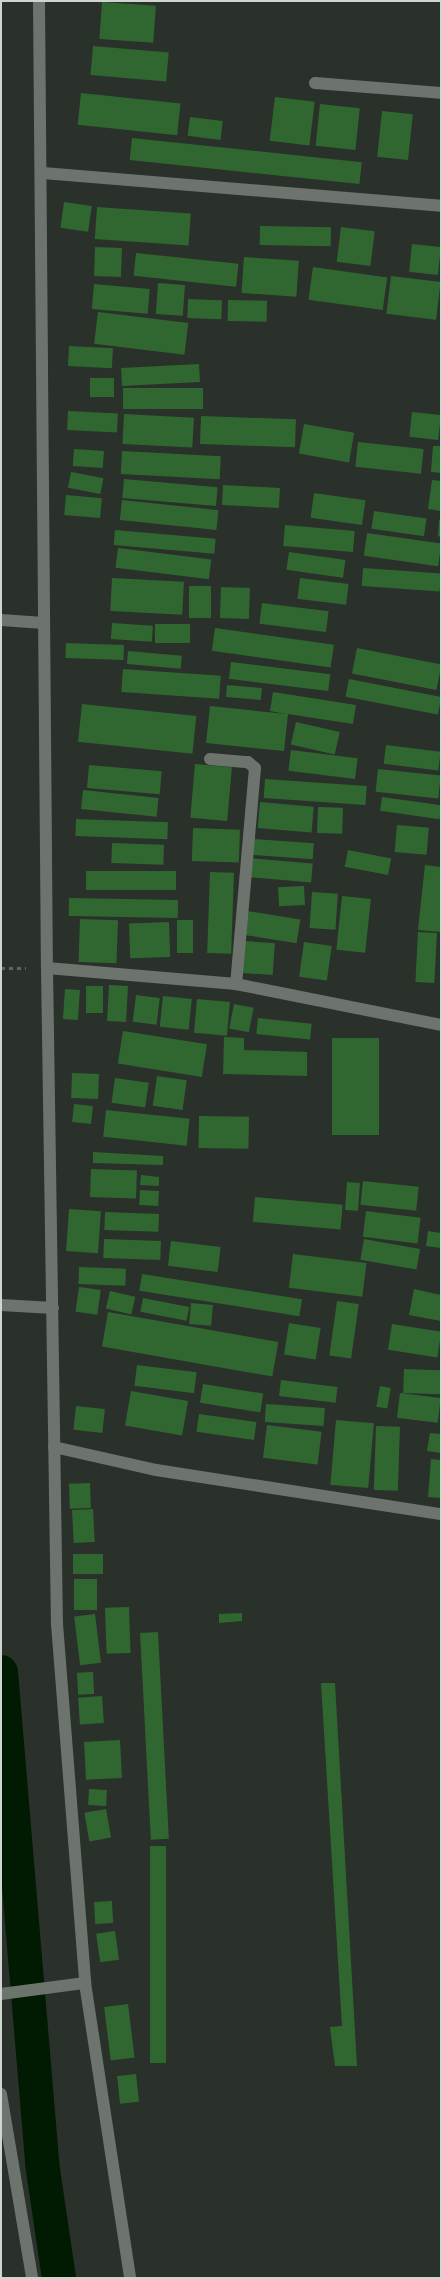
<!DOCTYPE html>
<html>
<head>
<meta charset="utf-8">
<style>
  body { margin:0 }
  #map { position:relative; width:442px; height:2279px; overflow:hidden; background:#2a302a; font-family:Mulish,sans-serif }
  div>[style] { position:absolute }
  [style*='--x'] { left:calc(var(--x)*1px); top:calc(var(--y)*1px); width:calc(var(--w)*1px); rotate:calc(var(--a)*1deg) }
  .canal>* { height:34px; margin:-17px; padding:0 17px; transform-origin:17px; border-radius:17px; background:#001b01 }
  .building>* { inset:0; background:#306730; transform-origin:0 0 }
  .path>* { height:3px; margin-top:-1.5px; transform-origin:0; background:repeating-linear-gradient(90deg,#5e645e 0 4px,transparent 0 8px) }
  .minor>* { height:12px; margin:-6px; padding:0 6px; transform-origin:6px; border-radius:6px; background:#6d746d }
  span { translate:-50% -50%; white-space:nowrap; text-align:center; line-height:1.15; -webkit-text-stroke:5px #141714; paint-order:stroke }
  .frame { position:absolute; inset:0; border:2px solid #d1d5d1; pointer-events:none }
</style>
</head>
<body>
<div id="map">
  <div class="canal">
    <i style="--x:1;--y:1672;--w:493;--a:85.2"></i>
    <i style="--x:42;--y:2163;--w:116;--a:81.6"></i>
  </div>
  <div class="building">
    <i style="left:102px;top:2px;width:54px;height:37px;rotate:4deg"></i>
    <i style="left:93px;top:46px;width:76px;height:29px;rotate:5deg"></i>
    <i style="left:81px;top:93px;width:100px;height:32px;rotate:6deg"></i>
    <i style="left:275px;top:97px;width:40px;height:44px;rotate:7deg"></i>
    <i style="left:320px;top:104px;width:40px;height:42px;rotate:6deg"></i>
    <i style="left:382px;top:111px;width:31px;height:46px;rotate:6deg"></i>
    <i style="left:190px;top:117px;width:33px;height:19px;rotate:7deg"></i>
    <i style="left:132px;top:138px;width:231px;height:22px;rotate:6deg"></i>
    <i style="left:64px;top:202px;width:28px;height:26px;rotate:8deg"></i>
    <i style="left:97px;top:207px;width:94px;height:32px;rotate:4deg"></i>
    <i style="left:260px;top:226px;width:71px;height:19px;rotate:1deg"></i>
    <i style="left:341px;top:227px;width:34px;height:35px;rotate:7deg"></i>
    <i style="left:412px;top:244px;width:29px;height:28px;rotate:6deg"></i>
    <i style="left:95px;top:247px;width:27px;height:29px;rotate:2deg"></i>
    <i style="left:136px;top:253px;width:103px;height:23px;rotate:6deg"></i>
    <i style="left:244px;top:257px;width:55px;height:36px;rotate:4deg"></i>
    <i style="left:313px;top:267px;width:75px;height:33px;rotate:8deg"></i>
    <i style="left:391px;top:276px;width:50px;height:38px;rotate:7deg"></i>
    <i style="left:158px;top:283px;width:27px;height:31px;rotate:4deg"></i>
    <i style="left:94px;top:284px;width:56px;height:25px;rotate:5deg"></i>
    <i style="left:188px;top:299px;width:34px;height:19px;rotate:2deg"></i>
    <i style="left:228px;top:300px;width:39px;height:21px;rotate:1deg"></i>
    <i style="left:98px;top:312px;width:91px;height:32px;rotate:7deg"></i>
    <i style="left:69px;top:346px;width:44px;height:20px;rotate:3deg"></i>
    <i style="left:199px;top:364px;width:18px;height:78px;rotate:87deg"></i>
    <i style="left:90px;top:378px;width:24px;height:19px"></i>
    <i style="left:123px;top:388px;width:80px;height:21px"></i>
    <i style="left:68px;top:411px;width:50px;height:19px;rotate:3deg"></i>
    <i style="left:412px;top:412px;width:29px;height:25px;rotate:6deg"></i>
    <i style="left:124px;top:414px;width:70px;height:30px;rotate:3deg"></i>
    <i style="left:201px;top:416px;width:95px;height:28px;rotate:2deg"></i>
    <i style="left:304px;top:424px;width:51px;height:30px;rotate:10deg"></i>
    <i style="left:358px;top:442px;width:66px;height:25px;rotate:6deg"></i>
    <i style="clip-path:polygon(433px 446px,441px 446px,441px 473px,431px 472px)"></i>
    <i style="left:74px;top:449px;width:30px;height:17px;rotate:4deg"></i>
    <i style="left:122px;top:451px;width:99px;height:23px;rotate:3deg"></i>
    <i style="left:71px;top:472px;width:33px;height:16px;rotate:11deg"></i>
    <i style="left:124px;top:479px;width:94px;height:19px;rotate:5deg"></i>
    <i style="clip-path:polygon(432px 480px,441px 481px,441px 511px,428px 509px)"></i>
    <i style="left:223px;top:485px;width:57px;height:20px;rotate:3deg"></i>
    <i style="left:314px;top:493px;width:52px;height:25px;rotate:8deg"></i>
    <i style="left:66px;top:495px;width:36px;height:20px;rotate:5deg"></i>
    <i style="left:122px;top:500px;width:97px;height:20px;rotate:6deg"></i>
    <i style="left:374px;top:511px;width:53px;height:18px;rotate:8deg"></i>
    <i style="clip-path:polygon(439px 520px,441px 520px,441px 537px,438px 536px)"></i>
    <i style="left:285px;top:525px;width:70px;height:21px;rotate:5deg"></i>
    <i style="left:115px;top:530px;width:101px;height:15px;rotate:5deg"></i>
    <i style="left:367px;top:533px;width:75px;height:23px;rotate:8deg"></i>
    <i style="left:118px;top:548px;width:94px;height:20px;rotate:7deg"></i>
    <i style="left:289px;top:552px;width:57px;height:18px;rotate:8deg"></i>
    <i style="left:363px;top:568px;width:78px;height:18px;rotate:4deg"></i>
    <i style="left:112px;top:578px;width:72px;height:33px;rotate:3deg"></i>
    <i style="left:300px;top:578px;width:49px;height:21px;rotate:7deg"></i>
    <i style="left:189px;top:586px;width:22px;height:32px"></i>
    <i style="left:221px;top:587px;width:29px;height:31px;rotate:2deg"></i>
    <i style="left:262px;top:603px;width:67px;height:21px;rotate:7deg"></i>
    <i style="left:112px;top:623px;width:41px;height:16px;rotate:4deg"></i>
    <i style="left:190px;top:624px;width:19px;height:35px;rotate:90deg"></i>
    <i style="left:215px;top:628px;width:120px;height:23px;rotate:8deg"></i>
    <i style="left:66px;top:643px;width:58px;height:15px;rotate:2deg"></i>
    <i style="left:357px;top:648px;width:86px;height:26px;rotate:11deg"></i>
    <i style="left:128px;top:651px;width:54px;height:13px;rotate:5deg"></i>
    <i style="left:231px;top:662px;width:100px;height:17px;rotate:7deg"></i>
    <i style="left:123px;top:669px;width:98px;height:23px;rotate:4deg"></i>
    <i style="left:349px;top:679px;width:94px;height:18px;rotate:11deg"></i>
    <i style="left:227px;top:685px;width:35px;height:12px;rotate:5deg"></i>
    <i style="clip-path:polygon(273px 692px,356px 705px,353px 724px,288px 714px,284px 751px,206px 743px,210px 706px,286px 714px,270px 711px)"></i>
    <i style="left:82px;top:704px;width:115px;height:38px;rotate:6deg"></i>
    <i style="left:296px;top:722px;width:45px;height:23px;rotate:13deg"></i>
    <i style="left:386px;top:745px;width:55px;height:19px;rotate:7deg"></i>
    <i style="left:291px;top:750px;width:67px;height:21px;rotate:7deg"></i>
    <i style="left:195px;top:764px;width:37px;height:54px;rotate:5deg"></i>
    <i style="left:89px;top:765px;width:73px;height:23px;rotate:5deg"></i>
    <i style="left:378px;top:769px;width:63px;height:23px;rotate:6deg"></i>
    <i style="left:265px;top:779px;width:102px;height:19px;rotate:4deg"></i>
    <i style="left:83px;top:790px;width:76px;height:19px;rotate:6deg"></i>
    <i style="left:382px;top:797px;width:60px;height:14px;rotate:8deg"></i>
    <i style="left:260px;top:802px;width:54px;height:26px;rotate:5deg"></i>
    <i style="left:318px;top:807px;width:25px;height:26px;rotate:2deg"></i>
    <i style="left:76px;top:819px;width:92px;height:17px;rotate:2deg"></i>
    <i style="left:397px;top:825px;width:32px;height:27px;rotate:5deg"></i>
    <i style="left:193px;top:828px;width:47px;height:33px;rotate:2deg"></i>
    <i style="left:253px;top:839px;width:61px;height:16px;rotate:4deg"></i>
    <i style="left:112px;top:843px;width:52px;height:20px;rotate:2deg"></i>
    <i style="left:348px;top:850px;width:44px;height:17px;rotate:11deg"></i>
    <i style="left:249px;top:858px;width:64px;height:19px;rotate:5deg"></i>
    <i style="clip-path:polygon(425px 865px,441px 867px,441px 932px,418px 930px)"></i>
    <i style="left:86px;top:871px;width:90px;height:19px"></i>
    <i style="left:210px;top:872px;width:24px;height:81px;rotate:2deg"></i>
    <i style="left:304px;top:886px;width:19px;height:26px;rotate:87deg"></i>
    <i style="left:312px;top:892px;width:26px;height:36px;rotate:4deg"></i>
    <i style="left:342px;top:896px;width:29px;height:54px;rotate:6deg"></i>
    <i style="left:69px;top:898px;width:109px;height:18px;rotate:1deg"></i>
    <i style="left:247px;top:911px;width:54px;height:24px;rotate:9deg"></i>
    <i style="left:80px;top:919px;width:38px;height:43px;rotate:2deg"></i>
    <i style="left:177px;top:920px;width:16px;height:33px"></i>
    <i style="left:169px;top:922px;width:35px;height:40px;rotate:88deg"></i>
    <i style="left:418px;top:932px;width:19px;height:50px;rotate:3deg"></i>
    <i style="left:244px;top:941px;width:31px;height:32px;rotate:4deg"></i>
    <i style="left:304px;top:942px;width:28px;height:35px;rotate:8deg"></i>
    <i style="left:109px;top:985px;width:19px;height:36px;rotate:3deg"></i>
    <i style="left:86px;top:986px;width:17px;height:27px"></i>
    <i style="left:65px;top:989px;width:15px;height:30px;rotate:4deg"></i>
    <i style="left:136px;top:995px;width:24px;height:27px;rotate:7deg"></i>
    <i style="left:163px;top:996px;width:29px;height:31px;rotate:6deg"></i>
    <i style="left:197px;top:999px;width:33px;height:34px;rotate:5deg"></i>
    <i style="left:234px;top:1004px;width:20px;height:25px;rotate:11deg"></i>
    <i style="left:258px;top:1018px;width:54px;height:16px;rotate:6deg"></i>
    <i style="left:123px;top:1031px;width:85px;height:33px;rotate:9deg"></i>
    <i style="clip-path:polygon(224px 1037px,244px 1038px,244px 1050px,307px 1052px,307px 1076px,223px 1074px)"></i>
    <i style="left:379px;top:1038px;width:97px;height:47px;rotate:90deg"></i>
    <i style="left:72px;top:1073px;width:27px;height:25px;rotate:2deg"></i>
    <i style="left:157px;top:1076px;width:30px;height:30px;rotate:8deg"></i>
    <i style="left:115px;top:1078px;width:34px;height:25px;rotate:8deg"></i>
    <i style="left:74px;top:1104px;width:19px;height:18px;rotate:6deg"></i>
    <i style="left:106px;top:1110px;width:84px;height:27px;rotate:6deg"></i>
    <i style="left:199px;top:1116px;width:50px;height:32px;rotate:1deg"></i>
    <i style="clip-path:polygon(93px 1152px,163px 1156px,163px 1165px,93px 1163px)"></i>
    <i style="left:91px;top:1169px;width:46px;height:28px;rotate:2deg"></i>
    <i style="clip-path:polygon(141px 1175px,159px 1177px,159px 1186px,140px 1185px)"></i>
    <i style="left:363px;top:1181px;width:56px;height:24px;rotate:6deg"></i>
    <i style="left:347px;top:1182px;width:13px;height:28px;rotate:4deg"></i>
    <i style="left:140px;top:1190px;width:19px;height:15px;rotate:3deg"></i>
    <i style="left:255px;top:1197px;width:88px;height:25px;rotate:5deg"></i>
    <i style="left:69px;top:1209px;width:32px;height:42px;rotate:4deg"></i>
    <i style="left:366px;top:1211px;width:55px;height:26px;rotate:7deg"></i>
    <i style="left:105px;top:1212px;width:54px;height:18px;rotate:2deg"></i>
    <i style="clip-path:polygon(428px 1231px,441px 1233px,441px 1248px,426px 1246px)"></i>
    <i style="left:104px;top:1239px;width:57px;height:19px;rotate:2deg"></i>
    <i style="left:364px;top:1239px;width:57px;height:21px;rotate:10deg"></i>
    <i style="left:171px;top:1241px;width:50px;height:25px;rotate:7deg"></i>
    <i style="left:293px;top:1254px;width:74px;height:34px;rotate:7deg"></i>
    <i style="left:79px;top:1267px;width:47px;height:17px;rotate:2deg"></i>
    <i style="left:142px;top:1274px;width:162px;height:17px;rotate:9deg"></i>
    <i style="left:79px;top:1287px;width:22px;height:25px;rotate:8deg"></i>
    <i style="clip-path:polygon(414px 1289px,441px 1295px,441px 1321px,409px 1315px)"></i>
    <i style="left:110px;top:1291px;width:26px;height:18px;rotate:13deg"></i>
    <i style="left:143px;top:1298px;width:47px;height:14px;rotate:11deg"></i>
    <i style="left:337px;top:1301px;width:22px;height:55px;rotate:8deg"></i>
    <i style="left:191px;top:1303px;width:22px;height:21px;rotate:5deg"></i>
    <i style="left:108px;top:1312px;width:173px;height:35px;rotate:10deg"></i>
    <i style="left:289px;top:1323px;width:32px;height:32px;rotate:9deg"></i>
    <i style="left:392px;top:1324px;width:50px;height:26px;rotate:9deg"></i>
    <i style="left:137px;top:1365px;width:60px;height:21px;rotate:7deg"></i>
    <i style="left:404px;top:1369px;width:37px;height:24px;rotate:2deg"></i>
    <i style="left:281px;top:1380px;width:57px;height:16px;rotate:7deg"></i>
    <i style="left:203px;top:1384px;width:61px;height:19px;rotate:9deg"></i>
    <i style="left:380px;top:1386px;width:11px;height:21px;rotate:10deg"></i>
    <i style="left:131px;top:1391px;width:58px;height:35px;rotate:10deg"></i>
    <i style="left:400px;top:1393px;width:41px;height:25px;rotate:7deg"></i>
    <i style="left:266px;top:1404px;width:59px;height:18px;rotate:4deg"></i>
    <i style="left:76px;top:1406px;width:29px;height:24px;rotate:6deg"></i>
    <i style="left:199px;top:1414px;width:58px;height:18px;rotate:8deg"></i>
    <i style="left:336px;top:1420px;width:38px;height:65px;rotate:5deg"></i>
    <i style="left:267px;top:1425px;width:55px;height:33px;rotate:7deg"></i>
    <i style="left:376px;top:1426px;width:24px;height:64px;rotate:2deg"></i>
    <i style="clip-path:polygon(430px 1433px,441px 1434px,441px 1453px,427px 1451px)"></i>
    <i style="clip-path:polygon(431px 1459px,441px 1460px,441px 1498px,428px 1497px)"></i>
    <i style="left:90px;top:1483px;width:25px;height:21px;rotate:88deg"></i>
    <i style="left:93px;top:1509px;width:33px;height:21px;rotate:87deg"></i>
    <i style="left:73px;top:1554px;width:30px;height:20px"></i>
    <i style="left:74px;top:1579px;width:23px;height:31px"></i>
    <i style="left:129px;top:1607px;width:46px;height:24px;rotate:88deg"></i>
    <i style="clip-path:polygon(242px 1613px,242px 1621px,219px 1623px,219px 1614px)"></i>
    <i style="left:95px;top:1614px;width:49px;height:21px;rotate:83deg"></i>
    <i style="left:158px;top:1632px;width:207px;height:18px;rotate:87deg"></i>
    <i style="left:93px;top:1672px;width:22px;height:16px;rotate:87deg"></i>
    <i style="clip-path:polygon(321px 1683px,335px 1683px,357px 2066px,335px 2066px,330px 2027px,342px 2026px)"></i>
    <i style="left:102px;top:1696px;width:27px;height:24px;rotate:86deg"></i>
    <i style="left:120px;top:1740px;width:38px;height:36px;rotate:87deg"></i>
    <i style="left:89px;top:1789px;width:18px;height:16px;rotate:3deg"></i>
    <i style="left:106px;top:1809px;width:29px;height:22px;rotate:80deg"></i>
    <i style="left:150px;top:1846px;width:16px;height:217px"></i>
    <i style="left:112px;top:1901px;width:22px;height:18px;rotate:87deg"></i>
    <i style="left:115px;top:1931px;width:29px;height:19px;rotate:82deg"></i>
    <i style="left:128px;top:2004px;width:54px;height:24px;rotate:83deg"></i>
    <i style="left:136px;top:2074px;width:28px;height:19px;rotate:84deg"></i>
  </div>
  <div class="path">
    <i style="--x:1;--y:968;--w:25;--a:0"></i>
  </div>
  <div class="minor">
    <i style="--x:39;--y:1;--w:967;--a:89.53"></i>
    <i style="--x:47;--y:968;--w:656;--a:89.13"></i>
    <i style="--x:57;--y:1624;--w:360;--a:85.5"></i>
    <i style="--x:85;--y:1983;--w:298;--a:81.3"></i>
    <i style="--x:315;--y:83;--w:126;--a:4.5"></i>
    <i style="--x:43;--y:173;--w:399;--a:4.7"></i>
    <i style="--x:1;--y:620;--w:43;--a:4"></i>
    <i style="--x:210;--y:759;--w:38;--a:5"></i>
    <i style="--x:248;--y:762;--w:9;--a:41"></i>
    <i style="--x:255;--y:768;--w:217;--a:95"></i>
    <i style="--x:47;--y:968;--w:190;--a:4.8"></i>
    <i style="--x:236;--y:984;--w:209;--a:11.3"></i>
    <i style="--x:1;--y:1305;--w:52;--a:3.3"></i>
    <i style="--x:54;--y:1447;--w:105;--a:12.7"></i>
    <i style="--x:156;--y:1470;--w:288;--a:8.8"></i>
    <i style="--x:1;--y:1994;--w:85;--a:-7.5"></i>
    <i style="--x:1;--y:2094;--w:187;--a:80.4"></i>
  </div>
  <div class="frame"></div>
</div>
</body>
</html>
